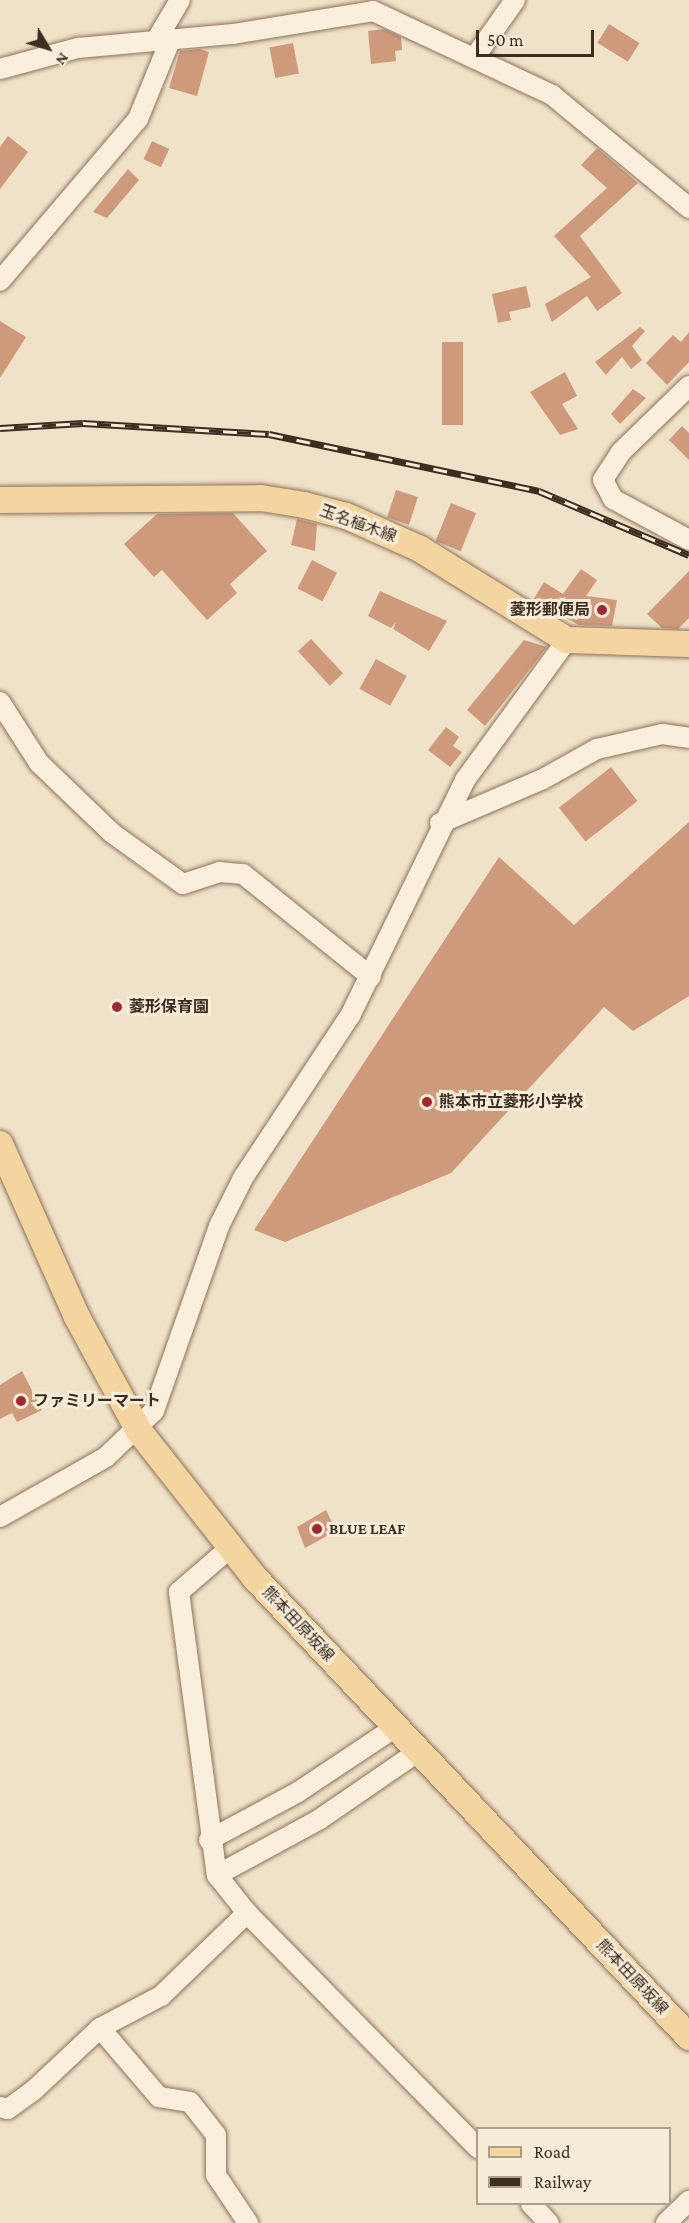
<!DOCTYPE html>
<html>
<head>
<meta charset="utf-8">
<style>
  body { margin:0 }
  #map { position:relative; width:689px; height:2223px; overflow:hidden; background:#f0e2c8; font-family:"Crimson Pro","Noto Sans JP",serif }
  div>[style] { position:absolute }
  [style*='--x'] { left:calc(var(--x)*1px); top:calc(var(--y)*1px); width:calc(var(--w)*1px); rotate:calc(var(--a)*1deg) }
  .building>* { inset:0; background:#cf9a7c; transform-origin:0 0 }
  .roads { filter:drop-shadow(0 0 2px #8d735c) drop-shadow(0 0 2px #8d735c) }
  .minor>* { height:20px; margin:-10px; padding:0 10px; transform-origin:10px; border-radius:10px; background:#faefdc }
  .major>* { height:26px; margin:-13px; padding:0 13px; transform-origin:13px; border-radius:13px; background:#f4d49f }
  .rail>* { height:7px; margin-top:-3.5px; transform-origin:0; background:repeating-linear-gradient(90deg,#f7ecd8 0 14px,#3d2c20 0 28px); box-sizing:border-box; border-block:2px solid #3d2c20 }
  .dots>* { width:16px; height:16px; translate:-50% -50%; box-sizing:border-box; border:3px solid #f7ecd8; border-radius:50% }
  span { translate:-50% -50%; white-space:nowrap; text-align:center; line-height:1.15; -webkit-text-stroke:6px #f7ecd8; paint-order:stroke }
  .street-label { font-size:16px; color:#3d2c20 }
  .poi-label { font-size:16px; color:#3d2c20; font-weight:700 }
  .right { translate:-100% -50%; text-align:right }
  .left { translate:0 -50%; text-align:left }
  .legend { position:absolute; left:476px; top:2127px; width:195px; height:78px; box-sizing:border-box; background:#f7ecd8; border:2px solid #ad9f8e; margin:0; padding:8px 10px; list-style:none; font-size:18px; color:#3d2c20 }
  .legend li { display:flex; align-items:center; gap:12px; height:30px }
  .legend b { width:30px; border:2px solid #ad9f8e }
  .north { position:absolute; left:18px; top:18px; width:60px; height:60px; -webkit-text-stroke:4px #f7ecd8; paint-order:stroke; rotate:128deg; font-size:16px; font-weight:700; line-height:24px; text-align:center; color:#3d2c20 }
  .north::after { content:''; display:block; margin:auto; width:21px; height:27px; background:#3d2c20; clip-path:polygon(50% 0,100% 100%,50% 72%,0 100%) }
  .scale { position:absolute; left:476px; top:30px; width:118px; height:27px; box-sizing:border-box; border:3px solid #3d2c20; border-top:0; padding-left:8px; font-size:18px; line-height:21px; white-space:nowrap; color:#3d2c20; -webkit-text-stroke:4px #f7ecd8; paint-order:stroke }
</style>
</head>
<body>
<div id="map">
  <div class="building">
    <i style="left:609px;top:24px;width:36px;height:22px;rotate:32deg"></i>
    <i style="clip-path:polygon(384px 29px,401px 37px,402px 50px,395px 51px,396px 61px,371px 64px,368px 31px)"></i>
    <i style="left:293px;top:43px;width:31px;height:24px;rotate:79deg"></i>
    <i style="clip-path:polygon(200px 49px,209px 52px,197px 96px,169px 88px,180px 51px)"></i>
    <i style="clip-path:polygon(8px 136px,28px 152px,0 189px,0 147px)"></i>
    <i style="left:152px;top:141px;width:19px;height:20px;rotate:25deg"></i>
    <i style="clip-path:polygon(597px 148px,638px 183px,580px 236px,622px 293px,597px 311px,587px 296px,552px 322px,545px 304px,591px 277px,554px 236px,607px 188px,581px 165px)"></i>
    <i style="clip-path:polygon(128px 169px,139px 180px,107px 218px,93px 212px)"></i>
    <i style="clip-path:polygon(526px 286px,531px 307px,509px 312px,511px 320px,498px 323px,492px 294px)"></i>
    <i style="clip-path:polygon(0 321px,26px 337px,0 378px)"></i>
    <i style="clip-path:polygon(640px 327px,645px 331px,632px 346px,642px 360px,631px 369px,622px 357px,606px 375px,595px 362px)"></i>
    <i style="clip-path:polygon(689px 332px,689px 362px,667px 385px,646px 363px,673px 335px,681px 342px)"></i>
    <i style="left:442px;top:342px;width:21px;height:83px"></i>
    <i style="clip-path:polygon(565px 372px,577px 396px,562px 404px,578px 429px,560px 435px,530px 392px)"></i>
    <i style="clip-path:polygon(633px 389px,646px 398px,620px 424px,611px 414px)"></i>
    <i style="clip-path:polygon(682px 426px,689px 433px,689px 460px,669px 440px)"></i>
    <i style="left:396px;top:490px;width:23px;height:29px;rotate:18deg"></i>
    <i style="left:451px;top:503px;width:27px;height:41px;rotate:22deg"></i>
    <i style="clip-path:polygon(233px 513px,267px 551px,230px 584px,237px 593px,207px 620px,162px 570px,154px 577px,124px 544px,157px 514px)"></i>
    <i style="clip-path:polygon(297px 519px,317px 524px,315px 551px,291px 545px)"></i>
    <i style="left:312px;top:560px;width:28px;height:32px;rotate:27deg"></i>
    <i style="clip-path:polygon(581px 569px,597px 580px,586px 596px,617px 600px,612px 626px,579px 625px,533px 600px,544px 582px,563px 594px)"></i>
    <i style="clip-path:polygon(689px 571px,689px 618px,678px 629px,662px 628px,647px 614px)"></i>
    <i style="clip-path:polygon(380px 591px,447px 621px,429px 651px,393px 629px,396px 622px,391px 628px,368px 616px)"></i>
    <i style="left:311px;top:639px;width:47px;height:18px;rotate:47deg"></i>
    <i style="clip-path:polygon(524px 640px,547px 647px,485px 726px,467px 710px)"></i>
    <i style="left:376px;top:659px;width:35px;height:34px;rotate:29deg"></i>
    <i style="clip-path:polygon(446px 727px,459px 737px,453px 746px,462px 752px,450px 767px,428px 750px)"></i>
    <i style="left:611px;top:767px;width:43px;height:66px;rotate:52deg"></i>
    <i style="clip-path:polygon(689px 822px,689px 996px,633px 1031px,604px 1007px,451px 1173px,285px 1242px,254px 1230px,499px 857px,574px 925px)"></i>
    <i style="clip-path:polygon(22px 1371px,42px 1410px,17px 1422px,12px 1413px,0 1419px,0 1385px)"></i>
    <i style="clip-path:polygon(326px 1510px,336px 1531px,305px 1548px,297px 1527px)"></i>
  </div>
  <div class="roads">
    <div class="minor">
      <i style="--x:157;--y:39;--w:45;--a:-59.5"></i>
      <i style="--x:474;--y:58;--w:71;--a:-54.7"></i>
      <i style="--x:0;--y:69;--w:81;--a:-15.1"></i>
      <i style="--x:78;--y:48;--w:156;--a:-5.2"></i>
      <i style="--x:233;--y:34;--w:142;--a:-9.3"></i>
      <i style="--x:373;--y:11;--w:198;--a:25.1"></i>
      <i style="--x:552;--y:95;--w:178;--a:39.5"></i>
      <i style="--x:0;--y:281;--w:213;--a:-49.6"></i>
      <i style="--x:138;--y:119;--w:87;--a:-67.8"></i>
      <i style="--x:689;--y:386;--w:95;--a:135.9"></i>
      <i style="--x:621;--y:452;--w:33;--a:123"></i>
      <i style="--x:603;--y:480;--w:21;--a:62"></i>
      <i style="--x:613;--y:499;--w:86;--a:28.3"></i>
      <i style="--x:0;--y:702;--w:72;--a:57.4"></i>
      <i style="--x:39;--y:763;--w:101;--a:43.8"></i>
      <i style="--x:112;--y:833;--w:87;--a:35.7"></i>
      <i style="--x:183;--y:884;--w:38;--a:-18"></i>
      <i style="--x:219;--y:872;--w:24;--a:5"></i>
      <i style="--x:243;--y:874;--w:164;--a:38.8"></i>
      <i style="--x:440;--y:823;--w:112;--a:-23.1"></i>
      <i style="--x:543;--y:779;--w:62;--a:-29.1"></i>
      <i style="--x:597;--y:749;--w:67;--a:-13"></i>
      <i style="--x:662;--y:734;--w:27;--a:8"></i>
      <i style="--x:0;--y:1517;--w:122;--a:-29.5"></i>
      <i style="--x:106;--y:1457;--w:66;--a:-43.8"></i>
      <i style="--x:154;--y:1411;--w:196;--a:-70.6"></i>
      <i style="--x:219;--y:1226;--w:54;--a:-63.4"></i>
      <i style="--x:243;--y:1178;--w:196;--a:-56.6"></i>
      <i style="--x:351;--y:1014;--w:260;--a:-64"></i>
      <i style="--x:465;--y:780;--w:173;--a:-53.9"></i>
      <i style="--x:231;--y:1547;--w:69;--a:139.1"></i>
      <i style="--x:179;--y:1592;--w:286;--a:82.4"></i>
      <i style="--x:217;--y:1875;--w:48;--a:51.7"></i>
      <i style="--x:247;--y:1913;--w:330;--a:45.5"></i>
      <i style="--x:209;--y:1840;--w:101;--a:-28.3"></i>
      <i style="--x:298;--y:1792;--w:118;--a:-33.6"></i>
      <i style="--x:217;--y:1875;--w:117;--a:-28.5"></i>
      <i style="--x:320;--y:1819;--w:120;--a:-34.5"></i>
      <i style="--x:100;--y:2028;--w:91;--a:49.5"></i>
      <i style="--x:159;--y:2097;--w:31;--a:9"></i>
      <i style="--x:190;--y:2102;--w:42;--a:51.8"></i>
      <i style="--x:216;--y:2135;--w:40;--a:90"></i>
      <i style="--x:216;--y:2175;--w:58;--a:56.3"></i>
      <i style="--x:0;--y:2107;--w:8;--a:14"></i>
      <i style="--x:8;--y:2109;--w:32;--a:-36"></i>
      <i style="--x:34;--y:2090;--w:91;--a:-43.2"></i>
      <i style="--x:100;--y:2028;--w:69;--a:-27.7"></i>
      <i style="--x:161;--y:1996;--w:120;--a:-44"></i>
      <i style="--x:531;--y:2204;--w:26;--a:47"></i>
      <i style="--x:666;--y:2223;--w:32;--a:-44"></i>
    </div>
    <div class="major">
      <i style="--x:0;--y:500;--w:261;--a:-0.4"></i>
      <i style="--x:261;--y:498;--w:44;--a:9.2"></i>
      <i style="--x:304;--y:505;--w:43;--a:14.7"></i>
      <i style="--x:346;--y:516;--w:81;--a:24"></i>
      <i style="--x:420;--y:549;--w:173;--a:31.8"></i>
      <i style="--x:567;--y:640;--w:122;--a:1.9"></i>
      <i style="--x:0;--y:1144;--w:189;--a:66"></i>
      <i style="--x:77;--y:1317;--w:130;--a:61.5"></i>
      <i style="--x:139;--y:1431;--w:187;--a:51.7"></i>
      <i style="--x:255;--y:1578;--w:632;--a:46.6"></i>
    </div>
  </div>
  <div class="rail">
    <i style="--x:0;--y:428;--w:83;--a:-3.4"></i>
    <i style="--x:83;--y:423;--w:186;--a:3.4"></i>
    <i style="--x:269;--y:434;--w:276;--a:11.9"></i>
    <i style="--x:539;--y:491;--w:163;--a:23.1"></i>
  </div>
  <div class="dots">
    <i style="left:602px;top:610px;background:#9f2931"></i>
    <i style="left:117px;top:1007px;background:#9f2931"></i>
    <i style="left:427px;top:1102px;background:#9f2931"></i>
    <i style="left:21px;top:1401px;background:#9f2931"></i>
    <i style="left:317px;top:1529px;background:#9f2931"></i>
  </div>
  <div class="street-label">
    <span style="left:358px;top:524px;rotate:20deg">玉名植木線</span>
    <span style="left:298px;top:1624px;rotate:47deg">熊本田原坂線</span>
    <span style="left:632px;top:1977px;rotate:47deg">熊本田原坂線</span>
  </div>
  <div class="poi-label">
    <span class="right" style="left:590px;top:610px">菱形郵便局</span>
    <span class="left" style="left:129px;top:1007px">菱形保育園</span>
    <span class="left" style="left:439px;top:1102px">熊本市立菱形小学校</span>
    <span class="left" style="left:33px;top:1401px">ファミリーマート</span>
    <span class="left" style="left:329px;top:1529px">BLUE LEAF</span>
  </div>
  <ul class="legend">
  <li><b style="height:8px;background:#f4d49f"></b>Road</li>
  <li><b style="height:8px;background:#3d2c20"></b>Railway</li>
  </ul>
  <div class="north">N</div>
  <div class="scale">50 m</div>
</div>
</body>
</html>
